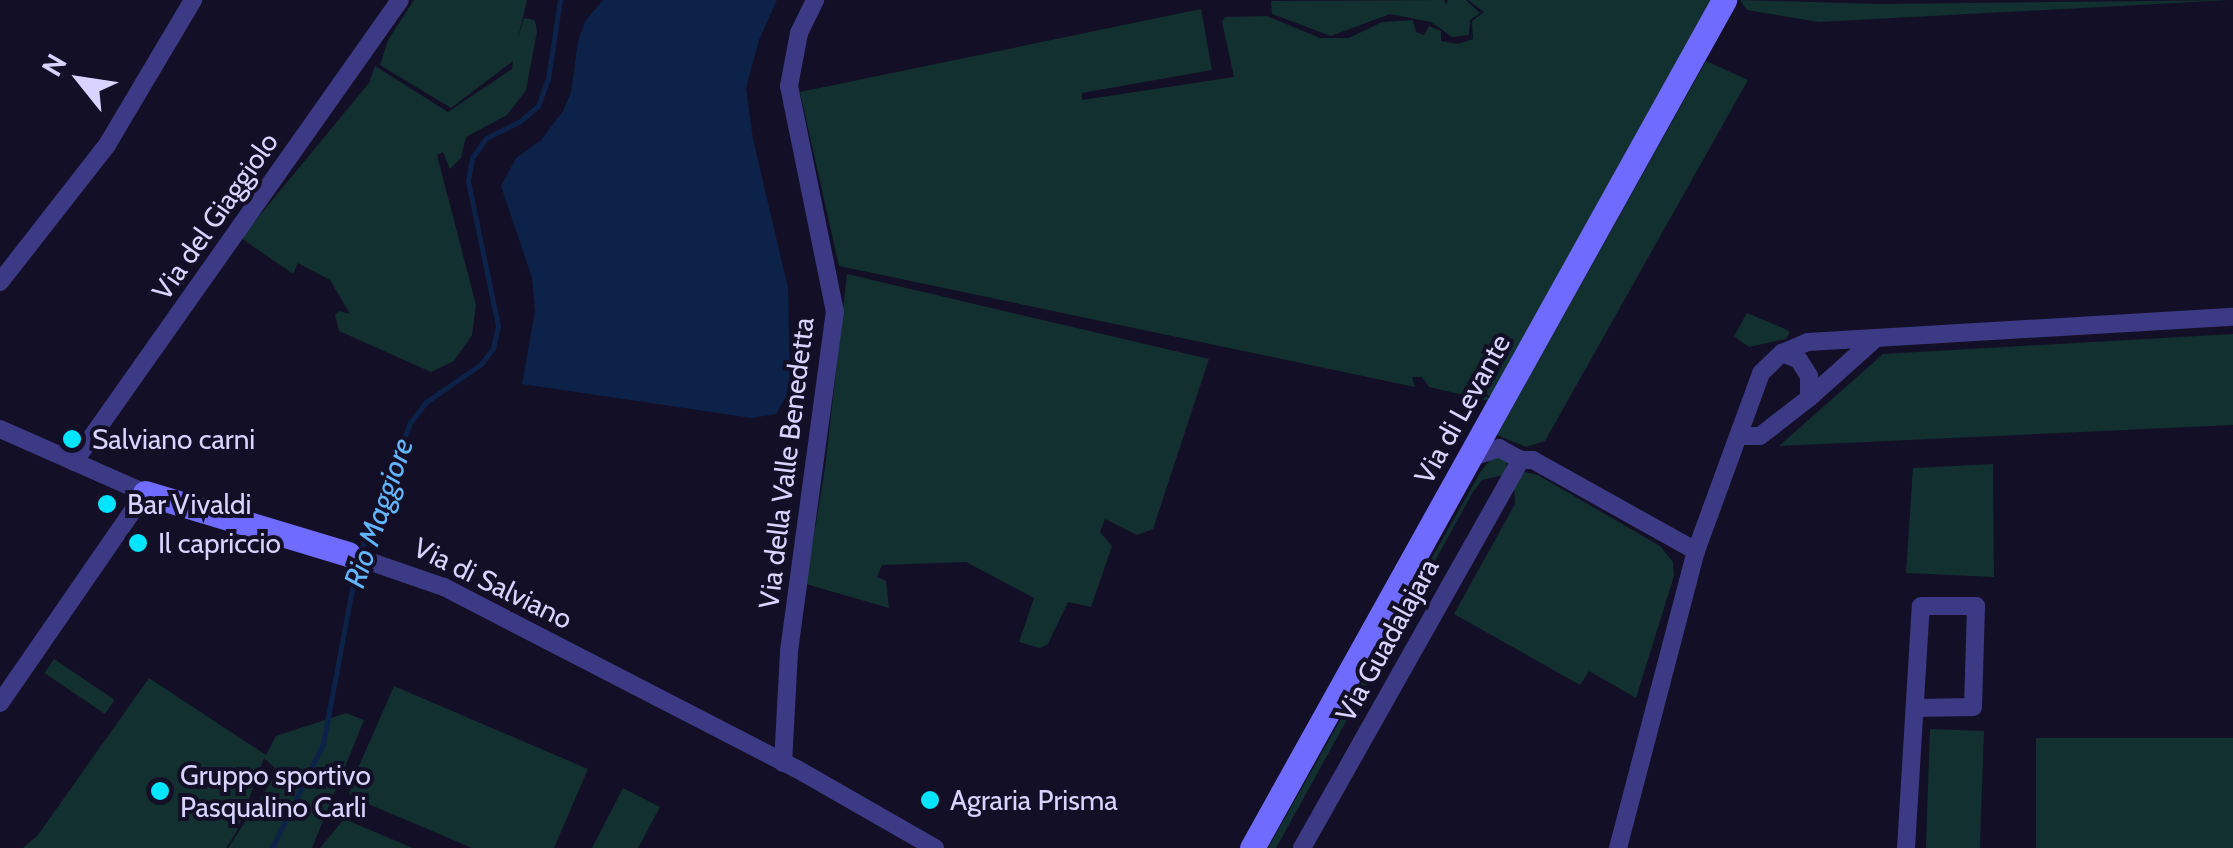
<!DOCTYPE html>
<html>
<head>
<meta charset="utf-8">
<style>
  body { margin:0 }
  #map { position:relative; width:2233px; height:848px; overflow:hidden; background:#130f26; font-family:Cabin,sans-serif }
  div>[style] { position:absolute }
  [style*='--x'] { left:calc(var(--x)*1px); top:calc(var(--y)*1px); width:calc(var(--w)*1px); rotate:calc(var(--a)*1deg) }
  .green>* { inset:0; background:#12302f; transform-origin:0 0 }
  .water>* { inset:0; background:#0c2248 }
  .stream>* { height:5px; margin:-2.5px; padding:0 2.5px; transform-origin:2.5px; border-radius:2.5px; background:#0c2248 }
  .street>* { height:18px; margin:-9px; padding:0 9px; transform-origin:9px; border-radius:9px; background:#3d3a85 }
  .secondary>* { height:25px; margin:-12.5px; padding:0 12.5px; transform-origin:12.5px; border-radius:12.5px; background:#6f6bff }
  .dots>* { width:28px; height:28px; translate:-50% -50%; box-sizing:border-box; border:5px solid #130f26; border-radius:50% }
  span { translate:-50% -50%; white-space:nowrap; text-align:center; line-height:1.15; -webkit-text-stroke:8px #130f26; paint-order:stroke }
  .street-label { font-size:28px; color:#d9d4ff }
  .poi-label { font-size:28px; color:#d9d4ff }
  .left { translate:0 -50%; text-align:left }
  .water-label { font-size:30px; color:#62b6ff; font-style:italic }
  .north { position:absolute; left:30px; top:30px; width:100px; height:100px; -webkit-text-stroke:8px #130f26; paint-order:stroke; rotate:300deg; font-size:28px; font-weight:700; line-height:40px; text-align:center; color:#d9d4ff }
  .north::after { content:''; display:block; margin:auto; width:35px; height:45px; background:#d9d4ff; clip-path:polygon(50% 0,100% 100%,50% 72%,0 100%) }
</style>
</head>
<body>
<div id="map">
  <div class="green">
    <i style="clip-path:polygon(414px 0,527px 0,518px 38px,524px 18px,535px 20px,537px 32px,526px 90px,507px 115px,466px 137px,461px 158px,450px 169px,443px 152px,437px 155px,476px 305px,472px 335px,454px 361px,431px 372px,339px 331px,335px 315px,340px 311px,350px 314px,330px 280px,298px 263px,293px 274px,241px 238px,369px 83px,375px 66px,448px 112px,512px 69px,513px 61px,451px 108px,380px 65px,388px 40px)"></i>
    <i style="clip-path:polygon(1444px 0,1446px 5px,1448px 0,1466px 0,1480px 13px,1470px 20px,1469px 35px,1452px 37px,1431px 22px,1390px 14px,1331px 36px,1272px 14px,1271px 1px)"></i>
    <i style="clip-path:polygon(1468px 0,1711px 0,1490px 401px,1429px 387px,1422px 377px,1412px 377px,1415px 387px,839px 266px,800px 92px,1201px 9px,1212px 70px,1082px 93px,1082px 100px,1234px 77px,1222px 22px,1225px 17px,1267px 16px,1320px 38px,1349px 38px,1382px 22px,1413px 20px,1416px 32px,1424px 35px,1429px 26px,1441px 31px,1441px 41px,1458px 44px,1473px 39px,1472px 21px,1484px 12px)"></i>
    <i style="clip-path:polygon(1740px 0,1880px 4px,2231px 0,1819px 22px,1747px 10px)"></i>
    <i style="clip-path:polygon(1706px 61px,1748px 80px,1545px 441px,1526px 447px,1497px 435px)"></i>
    <i style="clip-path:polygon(847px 274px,1209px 359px,1153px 529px,1137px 535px,1105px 519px,1100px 532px,1112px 546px,1091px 607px,1068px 602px,1048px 644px,1040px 648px,1019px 642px,1034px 598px,966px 562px,882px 565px,877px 577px,886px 581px,889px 608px,806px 584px,825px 468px)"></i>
    <i style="clip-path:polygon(1747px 313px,1783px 328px,1790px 332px,1786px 339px,1749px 347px,1734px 336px)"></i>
    <i style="clip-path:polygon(2233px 334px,2233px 425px,1779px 446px,1883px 354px)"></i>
    <i style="clip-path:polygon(1495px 454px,1508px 458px,1504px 475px,1482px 480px,1473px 492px,1276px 848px,1268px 848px,1481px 471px)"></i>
    <i style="clip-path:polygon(1993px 464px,1994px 577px,1906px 573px,1913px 468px)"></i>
    <i style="clip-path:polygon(1524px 472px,1538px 475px,1660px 546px,1673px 562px,1674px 576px,1636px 698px,1589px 671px,1580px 685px,1454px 614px,1515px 504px,1514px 486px)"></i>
    <i style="left:54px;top:659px;width:73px;height:17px;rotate:34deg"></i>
    <i style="clip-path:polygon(149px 678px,266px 755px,276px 736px,346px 713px,364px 720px,312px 848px,228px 848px,278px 771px,264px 758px,237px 831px,226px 848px,23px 848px,38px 835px)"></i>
    <i style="clip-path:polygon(394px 686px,588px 769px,554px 848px,472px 848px,352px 797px,348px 791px)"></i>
    <i style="left:1930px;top:729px;width:54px;height:119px;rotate:2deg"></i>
    <i style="left:2233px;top:738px;width:110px;height:197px;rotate:90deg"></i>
    <i style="clip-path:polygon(623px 788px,660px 807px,638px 848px,592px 848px)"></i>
    <i style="clip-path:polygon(344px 819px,413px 848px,320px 848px)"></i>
  </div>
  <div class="water">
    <i style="clip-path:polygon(603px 0,777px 0,759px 40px,746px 88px,753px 139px,788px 288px,790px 374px,786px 397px,776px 414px,752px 418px,522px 384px,535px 311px,532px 278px,501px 186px,516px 158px,541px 140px,563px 111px,571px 92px,578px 41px,585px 21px)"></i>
  </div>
  <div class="stream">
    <i style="--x:360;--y:553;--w:139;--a:-69"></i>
    <i style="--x:410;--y:423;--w:26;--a:-53"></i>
    <i style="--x:426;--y:402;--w:67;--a:-34.6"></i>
    <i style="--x:481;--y:364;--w:20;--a:-53"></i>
    <i style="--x:493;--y:348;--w:23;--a:-77"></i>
    <i style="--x:498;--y:326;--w:148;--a:-101.7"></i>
    <i style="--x:468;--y:181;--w:23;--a:-80"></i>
    <i style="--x:472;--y:158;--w:24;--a:-55"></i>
    <i style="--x:486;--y:138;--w:37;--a:-26"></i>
    <i style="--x:519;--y:122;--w:25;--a:-40"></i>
    <i style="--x:538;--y:106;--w:29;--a:-70"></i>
    <i style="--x:548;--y:79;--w:80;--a:-81.4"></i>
    <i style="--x:272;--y:848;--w:116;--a:-63.9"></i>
    <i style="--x:323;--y:744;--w:184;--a:-79.4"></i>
  </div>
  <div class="street">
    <i style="--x:0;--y:282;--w:174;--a:-52"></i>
    <i style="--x:107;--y:145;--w:169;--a:-59.3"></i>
    <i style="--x:1782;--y:353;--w:28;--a:-23"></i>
    <i style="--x:1808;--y:342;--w:426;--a:-3.4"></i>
    <i style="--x:1809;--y:398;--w:90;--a:-41.8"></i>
    <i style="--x:0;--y:429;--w:158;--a:23.8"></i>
    <i style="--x:145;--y:493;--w:255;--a:124.6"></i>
    <i style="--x:1469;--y:458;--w:32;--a:-18"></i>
    <i style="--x:1499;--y:448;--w:25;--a:29"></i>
    <i style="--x:1521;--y:460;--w:12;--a:0"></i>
    <i style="--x:1533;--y:460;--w:187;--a:29.2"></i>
    <i style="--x:74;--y:462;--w:565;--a:-54.79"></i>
    <i style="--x:348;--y:554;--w:102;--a:19"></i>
    <i style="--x:444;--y:587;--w:397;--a:27.3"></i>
    <i style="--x:797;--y:769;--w:159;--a:29.8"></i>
    <i style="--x:783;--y:763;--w:112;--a:-86.9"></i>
    <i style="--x:789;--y:651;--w:342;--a:-82.3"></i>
    <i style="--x:835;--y:312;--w:231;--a:-101.5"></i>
    <i style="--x:789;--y:86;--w:54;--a:-79.3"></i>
    <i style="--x:799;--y:33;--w:37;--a:-64"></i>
    <i style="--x:1302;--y:848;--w:446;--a:-60.6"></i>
    <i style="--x:1618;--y:848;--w:307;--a:-75.3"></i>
    <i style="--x:1696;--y:551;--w:189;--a:-69.9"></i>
    <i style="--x:1761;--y:373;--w:29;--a:-44"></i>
    <i style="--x:1782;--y:353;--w:18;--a:22"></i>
    <i style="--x:1799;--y:360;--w:19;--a:58"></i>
    <i style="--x:1809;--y:376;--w:22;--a:90"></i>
    <i style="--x:1809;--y:398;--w:62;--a:142.2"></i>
    <i style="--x:1760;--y:436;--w:21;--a:180"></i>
    <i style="--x:1906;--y:848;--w:242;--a:-86.5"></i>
    <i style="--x:1921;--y:606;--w:55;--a:0"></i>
    <i style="--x:1976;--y:606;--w:101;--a:91.7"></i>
    <i style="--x:1973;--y:707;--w:58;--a:179"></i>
  </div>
  <div class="secondary">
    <i style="--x:145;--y:493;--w:212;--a:16.7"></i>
    <i style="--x:1252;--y:848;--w:971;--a:-60.9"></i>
  </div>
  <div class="dots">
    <i style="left:72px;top:439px;background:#00e5ff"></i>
    <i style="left:107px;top:504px;background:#00e5ff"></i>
    <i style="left:138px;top:543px;background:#00e5ff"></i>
    <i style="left:160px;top:791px;background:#00e5ff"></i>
    <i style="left:930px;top:800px;background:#00e5ff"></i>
  </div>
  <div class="street-label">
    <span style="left:215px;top:216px;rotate:-55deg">Via del Giaggiolo</span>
    <span style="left:1462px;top:409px;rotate:-61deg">Via di Levante</span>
    <span style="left:786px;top:463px;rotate:-83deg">Via della Valle Benedetta</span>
    <span style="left:493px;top:583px;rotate:26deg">Via di Salviano</span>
    <span style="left:1387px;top:640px;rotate:-61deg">Via Guadalajara</span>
  </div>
  <div class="poi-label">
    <span class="left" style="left:92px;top:439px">Salviano carni</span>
    <span class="left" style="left:127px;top:504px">Bar Vivaldi</span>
    <span class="left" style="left:158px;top:543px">Il capriccio</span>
    <span class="left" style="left:180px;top:791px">Gruppo sportivo<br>Pasqualino Carli</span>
    <span class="left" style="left:950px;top:800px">Agraria Prisma</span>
  </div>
  <div class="water-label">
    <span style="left:379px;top:513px;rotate:-71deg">Rio Maggiore</span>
  </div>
  <div class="north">N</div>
</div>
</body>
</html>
